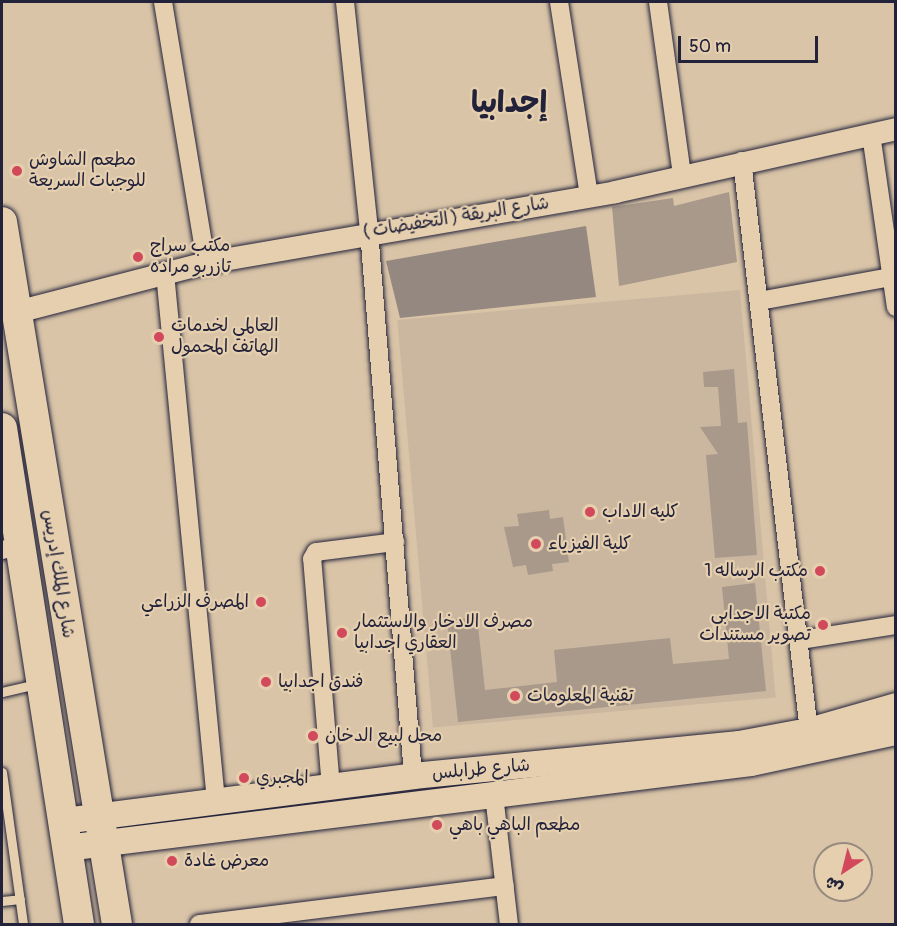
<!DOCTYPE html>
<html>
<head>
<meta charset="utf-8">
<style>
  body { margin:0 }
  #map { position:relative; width:897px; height:926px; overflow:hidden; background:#d9c4a7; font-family:Pangolin,"Playpen Sans Arabic",sans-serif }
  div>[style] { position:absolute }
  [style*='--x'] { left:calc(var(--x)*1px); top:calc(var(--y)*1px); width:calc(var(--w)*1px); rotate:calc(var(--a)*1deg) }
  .built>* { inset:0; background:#cbb79f; transform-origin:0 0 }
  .water>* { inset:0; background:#958880 }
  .building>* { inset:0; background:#a9998b }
  .roads { filter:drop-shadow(0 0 2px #22223b) drop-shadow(0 0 2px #22223b) }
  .service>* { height:9px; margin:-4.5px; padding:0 4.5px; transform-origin:4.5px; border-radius:4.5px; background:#e5cfae }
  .minor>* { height:18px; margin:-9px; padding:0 9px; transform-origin:9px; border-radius:9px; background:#e5cfae }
  .tertiary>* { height:22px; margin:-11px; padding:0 11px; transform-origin:11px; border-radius:11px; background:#e5cfae }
  .secondary>* { height:26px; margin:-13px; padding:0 13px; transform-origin:13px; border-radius:13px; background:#e5cfae }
  .trunk>* { height:30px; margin:-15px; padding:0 15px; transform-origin:15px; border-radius:15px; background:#e5cfae }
  .dots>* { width:16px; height:16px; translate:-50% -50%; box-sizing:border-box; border:3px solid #e5cfae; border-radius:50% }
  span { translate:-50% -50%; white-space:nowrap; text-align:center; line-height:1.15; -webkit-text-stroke:4.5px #e5cfae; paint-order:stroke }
  .poi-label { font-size:18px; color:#22223b }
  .left { translate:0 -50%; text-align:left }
  .right { translate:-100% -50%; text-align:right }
  .street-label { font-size:18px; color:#22223b }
  .town-label { font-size:30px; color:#22223b; font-weight:700 }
  .frame { position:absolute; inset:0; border:3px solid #22223b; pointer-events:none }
  .north { position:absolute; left:813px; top:842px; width:60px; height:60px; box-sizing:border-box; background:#e5cfae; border:2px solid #978a80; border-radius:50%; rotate:215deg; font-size:16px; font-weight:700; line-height:24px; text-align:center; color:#22223b }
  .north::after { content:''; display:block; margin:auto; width:21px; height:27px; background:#d1495b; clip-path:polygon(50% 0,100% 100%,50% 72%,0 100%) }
  .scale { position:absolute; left:678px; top:36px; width:140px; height:27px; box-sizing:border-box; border:3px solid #22223b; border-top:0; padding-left:8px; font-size:18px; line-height:21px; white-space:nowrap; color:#22223b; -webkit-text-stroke:4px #e5cfae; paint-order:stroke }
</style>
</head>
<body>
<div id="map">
  <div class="built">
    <i style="left:740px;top:290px;width:409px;height:344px;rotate:85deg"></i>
  </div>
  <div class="water">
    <i style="clip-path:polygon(586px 226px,596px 297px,400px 318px,386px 261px)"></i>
  </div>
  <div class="building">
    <i style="clip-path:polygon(729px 192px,737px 262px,619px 286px,612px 207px,673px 198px,674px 206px)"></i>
    <i style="clip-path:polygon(734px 369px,738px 423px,747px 422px,757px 555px,715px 558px,706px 455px,718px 454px,700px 427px,721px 426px,718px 387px,704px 387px,703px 372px)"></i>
    <i style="clip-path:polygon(549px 510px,550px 519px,563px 517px,569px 562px,552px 564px,553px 571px,528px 575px,526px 565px,513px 567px,504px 527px,519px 526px,517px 514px)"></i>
    <i style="clip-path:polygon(755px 583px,766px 691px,458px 722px,447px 620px,477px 617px,485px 690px,557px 682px,554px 650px,670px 638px,673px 664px,729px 659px,722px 587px)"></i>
  </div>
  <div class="roads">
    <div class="service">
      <i style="--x:2;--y:692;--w:36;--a:-13"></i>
      <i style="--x:2;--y:772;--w:153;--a:82.1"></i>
      <i style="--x:2;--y:901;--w:18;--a:-6"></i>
    </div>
    <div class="minor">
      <i style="--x:163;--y:2;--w:265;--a:80.6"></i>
      <i style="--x:345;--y:2;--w:230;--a:84"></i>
      <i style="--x:369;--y:231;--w:547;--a:85.38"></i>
      <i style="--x:559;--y:2;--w:196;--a:81.2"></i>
      <i style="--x:658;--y:2;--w:174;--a:82.1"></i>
      <i style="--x:871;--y:134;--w:175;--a:81.8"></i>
      <i style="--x:742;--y:161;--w:574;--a:83.3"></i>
      <i style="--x:165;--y:273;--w:530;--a:84.48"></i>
      <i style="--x:759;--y:301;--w:134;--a:-10.3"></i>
      <i style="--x:2;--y:550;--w:17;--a:-13"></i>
      <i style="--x:801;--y:640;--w:96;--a:-9"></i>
      <i style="--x:331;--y:788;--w:230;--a:-94.7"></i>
      <i style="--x:312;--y:559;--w:8;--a:-60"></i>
      <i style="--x:316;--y:552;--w:80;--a:-7.2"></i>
      <i style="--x:494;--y:795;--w:130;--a:83.4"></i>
      <i style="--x:199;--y:924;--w:308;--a:-7.1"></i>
    </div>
    <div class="tertiary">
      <i style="--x:17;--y:312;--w:195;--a:-14.5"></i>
      <i style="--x:206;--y:263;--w:415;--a:-9.8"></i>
      <i style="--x:615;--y:192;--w:288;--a:-12.6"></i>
    </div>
    <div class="secondary">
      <i style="--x:64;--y:821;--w:352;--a:-7.3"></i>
      <i style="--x:413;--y:776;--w:328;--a:-5.6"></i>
      <i style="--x:739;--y:744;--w:71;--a:-10.5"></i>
      <i style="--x:809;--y:731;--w:91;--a:-16"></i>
      <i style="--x:66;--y:848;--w:690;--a:-7.07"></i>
      <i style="--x:751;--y:763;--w:148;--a:-12.1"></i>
    </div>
    <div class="trunk">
      <i style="--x:2;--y:222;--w:711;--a:80.7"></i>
      <i style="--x:2;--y:428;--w:502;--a:81.18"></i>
    </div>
  </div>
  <div class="dots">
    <i style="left:17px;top:171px;background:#d1495b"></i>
    <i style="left:138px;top:257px;background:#d1495b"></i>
    <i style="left:159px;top:337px;background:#d1495b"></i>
    <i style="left:590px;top:512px;background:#d1495b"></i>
    <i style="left:536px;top:544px;background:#d1495b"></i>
    <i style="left:820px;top:571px;background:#d1495b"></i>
    <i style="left:261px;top:602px;background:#d1495b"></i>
    <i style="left:823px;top:625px;background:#d1495b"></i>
    <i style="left:342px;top:633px;background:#d1495b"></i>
    <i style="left:266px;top:682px;background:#d1495b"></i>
    <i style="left:515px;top:696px;background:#d1495b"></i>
    <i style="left:313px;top:736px;background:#d1495b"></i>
    <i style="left:244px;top:778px;background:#d1495b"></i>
    <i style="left:437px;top:825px;background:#d1495b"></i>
    <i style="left:172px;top:861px;background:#d1495b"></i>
  </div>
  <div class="poi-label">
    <span class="left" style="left:29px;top:171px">مطعم الشاوش<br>للوجبات السريعة</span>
    <span class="left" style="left:150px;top:257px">مكتب سراج<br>تازربو مراده</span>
    <span class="left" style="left:171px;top:337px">العالمي لخدمات<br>الهاتف المحمول</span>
    <span class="left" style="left:602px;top:512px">كليه الاداب</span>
    <span class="left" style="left:548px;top:544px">كلية الفيزياء</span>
    <span class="right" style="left:808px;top:571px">مكتب الرساله 1</span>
    <span class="right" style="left:249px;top:602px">المصرف الزراعي</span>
    <span class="right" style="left:811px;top:625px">مكتبة الاجدابي<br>تصوير مستندات</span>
    <span class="left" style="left:354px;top:633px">مصرف الادخار والاستثمار<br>العقاري اجدابيا</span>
    <span class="left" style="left:278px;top:682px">فندق اجدابيا</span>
    <span class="left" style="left:527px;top:696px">تقنية المعلومات</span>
    <span class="left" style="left:325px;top:736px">محل لبيع الدخان</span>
    <span class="left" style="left:256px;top:778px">المجبري</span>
    <span class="left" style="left:449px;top:825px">مطعم الباهي باهي</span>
    <span class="left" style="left:184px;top:861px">معرض غادة</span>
  </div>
  <div class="street-label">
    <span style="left:456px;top:218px;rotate:-9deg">شارع البريقة ( التخفيضات )</span>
    <span style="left:58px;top:574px;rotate:81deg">شارع الملك إدريس</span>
    <span style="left:481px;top:770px;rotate:-5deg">شارع طرابلس</span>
  </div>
  <div class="town-label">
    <span style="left:509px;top:103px">إجدابيا</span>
  </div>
  <div class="frame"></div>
  <div class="north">ش</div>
  <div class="scale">50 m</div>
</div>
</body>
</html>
